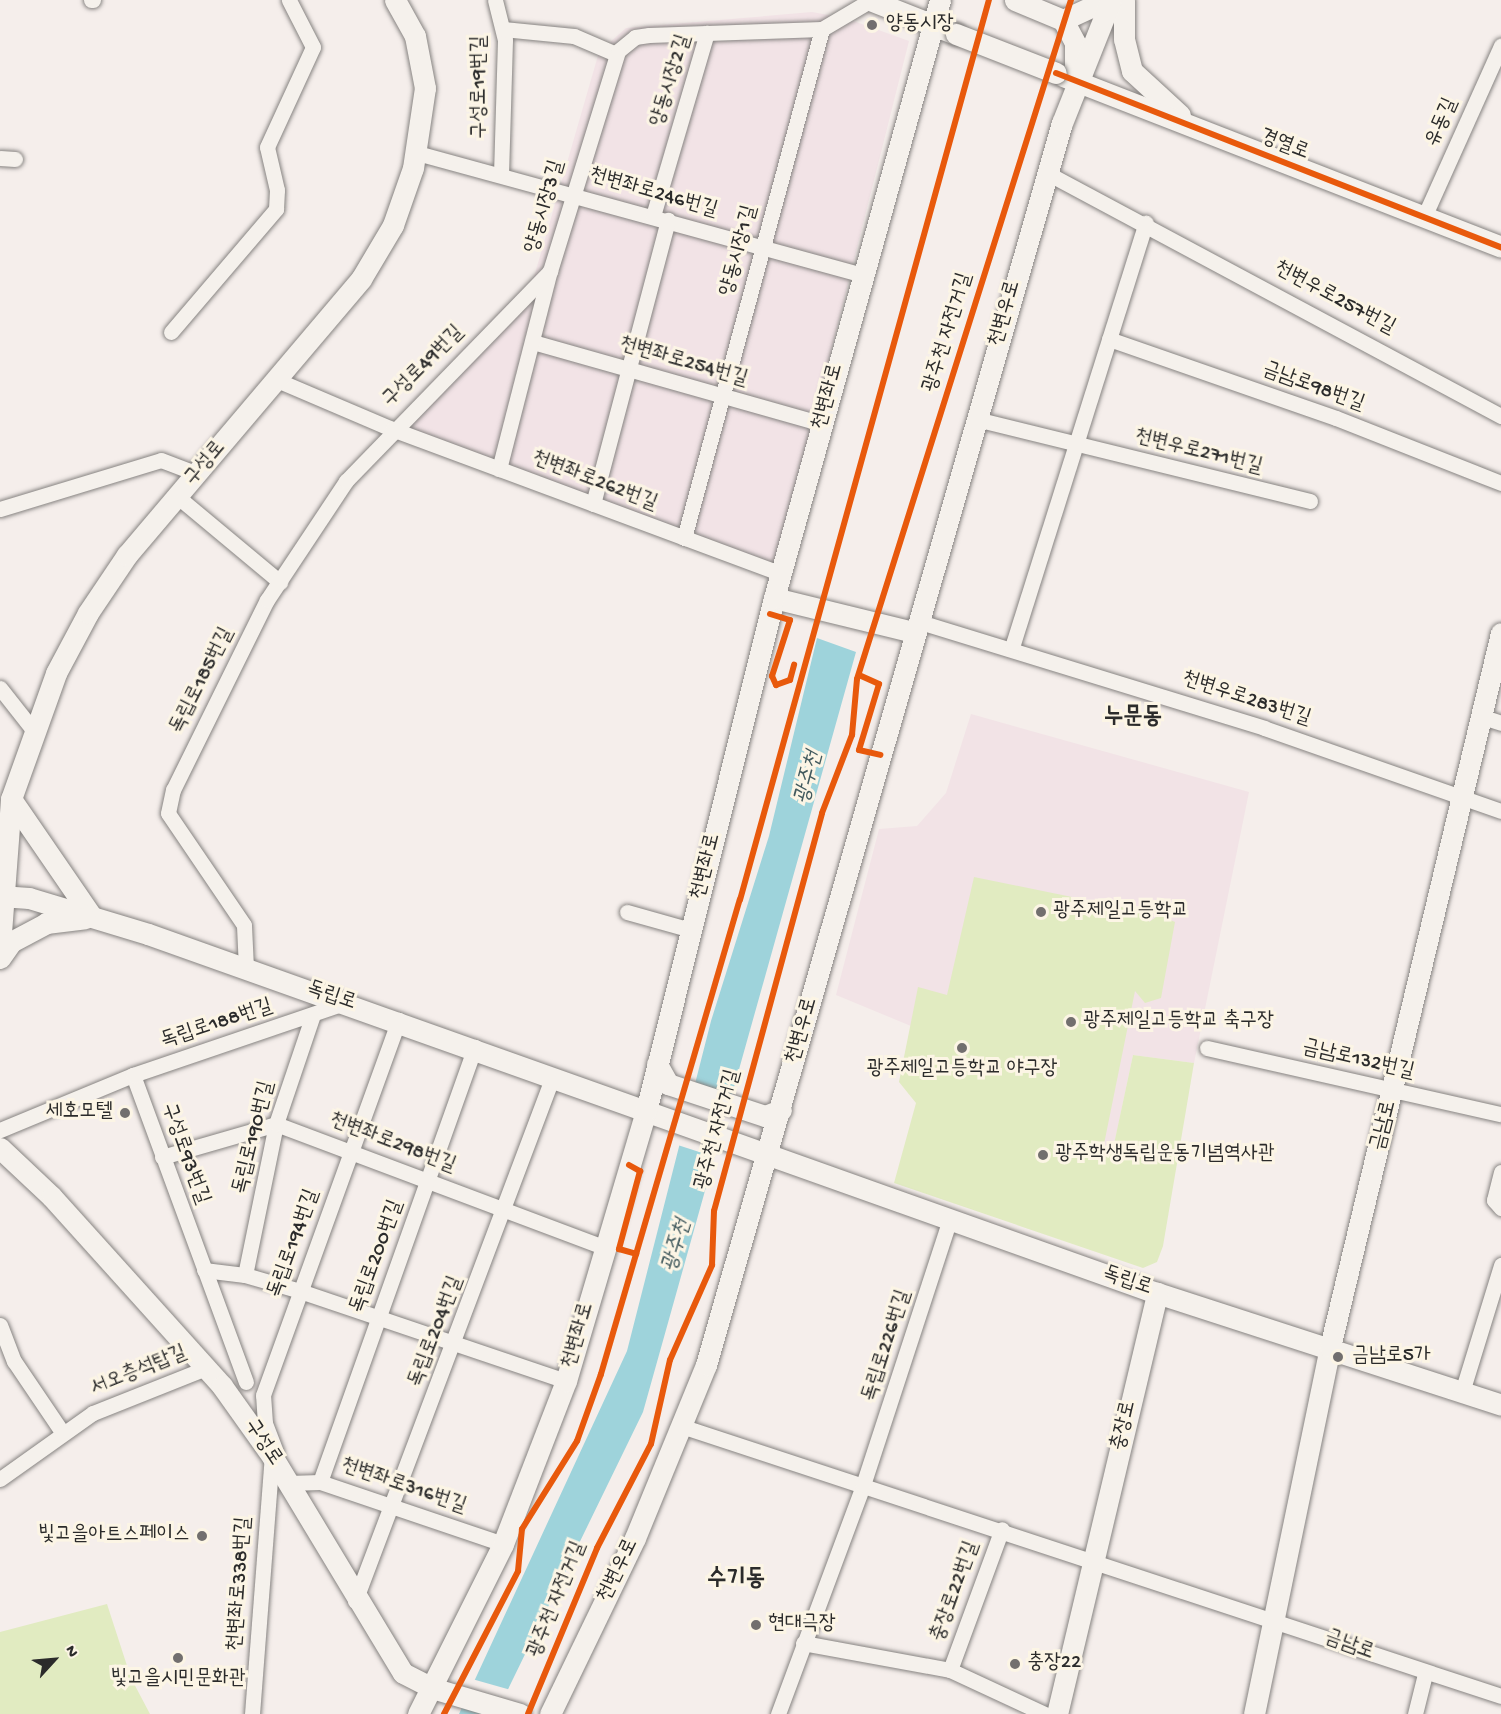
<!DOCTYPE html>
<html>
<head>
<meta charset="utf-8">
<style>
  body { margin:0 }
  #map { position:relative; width:1501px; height:1714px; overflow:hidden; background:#f5eeeb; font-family:"Gochi Hand","Poor Story",sans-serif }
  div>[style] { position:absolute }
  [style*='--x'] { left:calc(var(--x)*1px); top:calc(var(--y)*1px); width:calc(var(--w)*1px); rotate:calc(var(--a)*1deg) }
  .built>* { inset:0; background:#f2e3e6 }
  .green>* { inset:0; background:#e1ebc1 }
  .water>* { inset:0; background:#9ed3db }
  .pier>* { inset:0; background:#f5eeeb; transform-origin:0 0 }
  .roads { filter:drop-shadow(0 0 2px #868381) drop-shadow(0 0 2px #868381) }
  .street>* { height:15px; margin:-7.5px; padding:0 7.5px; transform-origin:7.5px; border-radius:7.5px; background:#f5f1ec }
  .secondary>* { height:21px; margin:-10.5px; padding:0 10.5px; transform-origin:10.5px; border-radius:10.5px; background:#f5f1ec }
  .bridges { filter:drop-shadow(0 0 2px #868381) drop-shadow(0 0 2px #868381) }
  .secondary-bridge>* { height:21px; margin:-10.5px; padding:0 10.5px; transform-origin:10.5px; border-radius:10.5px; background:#f5f1ec }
  .cycleway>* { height:6px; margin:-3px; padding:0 3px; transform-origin:3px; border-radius:3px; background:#e8590c }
  .dots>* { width:16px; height:16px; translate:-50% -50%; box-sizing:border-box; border:3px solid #fcf5e5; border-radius:50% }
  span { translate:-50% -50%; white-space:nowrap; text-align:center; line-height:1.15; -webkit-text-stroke:6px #fcf5e5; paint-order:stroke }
  .poi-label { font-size:21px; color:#2b2b2b }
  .left { translate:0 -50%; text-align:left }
  .right { translate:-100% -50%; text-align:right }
  .street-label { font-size:21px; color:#2b2b2b }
  .water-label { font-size:22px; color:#425a5e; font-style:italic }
  .quarter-label { font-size:24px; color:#2b2b2b; font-weight:700 }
  .north { position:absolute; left:24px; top:1630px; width:60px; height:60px; -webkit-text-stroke:4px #fcf5e5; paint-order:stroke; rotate:64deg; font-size:16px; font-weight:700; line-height:24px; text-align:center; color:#2b2b2b }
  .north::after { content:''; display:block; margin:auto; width:21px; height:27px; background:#2b2b2b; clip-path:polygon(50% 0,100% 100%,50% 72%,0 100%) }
</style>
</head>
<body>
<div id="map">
  <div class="built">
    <i style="clip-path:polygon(812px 12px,845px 18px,909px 41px,777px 566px,392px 424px,534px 277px,599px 52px,626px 28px)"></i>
    <i style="clip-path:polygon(971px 714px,1249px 792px,1194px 1063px,1133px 1055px,1114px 1145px,1102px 1155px,899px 1082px,911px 1026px,836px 995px,879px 829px,917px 826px,946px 793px)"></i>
  </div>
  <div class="green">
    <i style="clip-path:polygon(974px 877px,1150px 913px,1149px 922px,1159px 915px,1175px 922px,1161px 998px,1145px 1003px,1135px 991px,1102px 1154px,1114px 1144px,1133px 1055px,1194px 1063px,1163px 1246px,1157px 1262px,1143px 1268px,894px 1183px,916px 1103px,899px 1082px,918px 987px,947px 995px)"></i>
    <i style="clip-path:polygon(107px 1604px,131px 1678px,150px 1714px,0 1714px,0 1632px)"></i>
  </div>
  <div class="water">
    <i style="clip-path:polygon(817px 638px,856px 652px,643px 1412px,496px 1714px,459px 1714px,627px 1351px,711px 1021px,769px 836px)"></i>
  </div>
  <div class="pier">
    <i style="left:690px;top:1089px;width:46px;height:57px;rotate:18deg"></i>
    <i style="clip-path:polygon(472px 1679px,511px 1690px,499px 1714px,459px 1705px)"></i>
  </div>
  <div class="roads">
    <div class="street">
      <i style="--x:91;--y:0;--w:2;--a:0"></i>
      <i style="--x:495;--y:0;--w:41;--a:76"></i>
      <i style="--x:505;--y:40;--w:135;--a:91.7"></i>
      <i style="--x:503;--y:29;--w:71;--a:5.6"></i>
      <i style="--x:574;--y:36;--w:46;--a:23.2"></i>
      <i style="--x:417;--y:153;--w:461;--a:15.3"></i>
      <i style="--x:0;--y:158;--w:15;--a:4"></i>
      <i style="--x:1047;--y:173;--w:515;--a:28.16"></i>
      <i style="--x:653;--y:216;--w:191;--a:-73.6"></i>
      <i style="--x:1424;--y:217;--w:188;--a:-65.8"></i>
      <i style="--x:171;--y:332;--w:162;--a:-49.5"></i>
      <i style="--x:276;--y:209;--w:19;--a:-87"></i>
      <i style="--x:277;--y:190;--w:44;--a:-103.1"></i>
      <i style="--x:267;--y:147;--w:110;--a:-65.3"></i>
      <i style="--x:313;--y:47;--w:53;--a:-117.1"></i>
      <i style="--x:1109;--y:339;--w:240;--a:19.2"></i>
      <i style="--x:1336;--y:418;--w:177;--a:21.5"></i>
      <i style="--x:533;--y:342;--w:300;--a:15.8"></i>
      <i style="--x:277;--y:380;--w:125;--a:23.1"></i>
      <i style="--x:392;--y:429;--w:415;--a:20.4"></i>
      <i style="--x:976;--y:419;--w:344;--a:13.8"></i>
      <i style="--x:499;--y:469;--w:204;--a:-75.6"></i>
      <i style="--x:550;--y:271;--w:230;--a:-72.8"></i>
      <i style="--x:618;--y:51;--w:22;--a:-39"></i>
      <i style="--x:635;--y:37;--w:14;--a:-8"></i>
      <i style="--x:649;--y:35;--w:173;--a:-2"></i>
      <i style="--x:822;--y:29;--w:57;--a:-30.6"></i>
      <i style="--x:178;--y:497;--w:133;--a:39.8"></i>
      <i style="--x:593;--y:504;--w:294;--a:-75.2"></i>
      <i style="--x:0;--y:509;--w:168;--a:-16.9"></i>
      <i style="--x:161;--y:460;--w:40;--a:21"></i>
      <i style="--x:684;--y:538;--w:527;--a:-74.83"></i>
      <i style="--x:917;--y:621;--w:363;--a:17.1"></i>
      <i style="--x:1264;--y:728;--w:251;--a:19.3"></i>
      <i style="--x:1012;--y:647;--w:445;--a:-72.5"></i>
      <i style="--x:0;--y:688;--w:55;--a:51.7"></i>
      <i style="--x:1483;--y:717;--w:19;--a:18"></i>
      <i style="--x:627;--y:912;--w:66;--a:15.7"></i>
      <i style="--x:246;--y:968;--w:43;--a:-92.7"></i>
      <i style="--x:244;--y:925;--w:135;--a:-124.2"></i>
      <i style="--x:168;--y:813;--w:24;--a:-78"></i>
      <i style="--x:173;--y:790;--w:212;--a:-63.7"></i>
      <i style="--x:267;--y:600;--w:143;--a:-56.4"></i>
      <i style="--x:346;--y:481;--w:293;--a:-45.8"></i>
      <i style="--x:1207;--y:1048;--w:301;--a:12.7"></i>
      <i style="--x:133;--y:1075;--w:327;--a:69.8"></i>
      <i style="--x:0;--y:1130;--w:144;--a:-22.5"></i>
      <i style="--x:133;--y:1075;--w:226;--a:-18.8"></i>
      <i style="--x:162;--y:1157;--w:119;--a:-16.1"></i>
      <i style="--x:276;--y:1124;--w:349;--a:20.6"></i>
      <i style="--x:1501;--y:1172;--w:29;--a:104"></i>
      <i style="--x:1494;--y:1200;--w:11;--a:49"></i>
      <i style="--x:204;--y:1270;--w:41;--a:7"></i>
      <i style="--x:245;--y:1275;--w:57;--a:16.2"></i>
      <i style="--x:300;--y:1291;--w:281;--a:18.7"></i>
      <i style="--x:245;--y:1275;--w:154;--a:-78.4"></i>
      <i style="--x:276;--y:1124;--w:115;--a:-71.3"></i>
      <i style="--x:0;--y:1325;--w:39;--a:69"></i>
      <i style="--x:14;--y:1361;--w:86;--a:55.9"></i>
      <i style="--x:1462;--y:1392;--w:133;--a:-72.9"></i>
      <i style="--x:681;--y:1426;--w:863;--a:18.23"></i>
      <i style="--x:276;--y:1452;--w:31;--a:-111"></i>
      <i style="--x:265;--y:1423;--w:28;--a:-94"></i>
      <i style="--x:263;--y:1395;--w:399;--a:-70.1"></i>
      <i style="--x:285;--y:1474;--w:9;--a:72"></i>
      <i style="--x:288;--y:1483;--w:32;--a:-2"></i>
      <i style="--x:320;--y:1482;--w:193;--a:18.7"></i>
      <i style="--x:0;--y:1479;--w:114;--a:-35.4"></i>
      <i style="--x:93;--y:1413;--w:122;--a:-21.7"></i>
      <i style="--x:320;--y:1482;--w:462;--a:-70.4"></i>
      <i style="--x:355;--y:1601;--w:561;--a:-69.34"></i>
      <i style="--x:803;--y:1643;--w:149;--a:10.4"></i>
      <i style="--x:950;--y:1670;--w:105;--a:24.9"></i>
      <i style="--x:950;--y:1670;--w:150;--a:-69.8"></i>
      <i style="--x:252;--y:1714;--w:259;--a:-85.6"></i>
      <i style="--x:778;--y:1714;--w:244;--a:-69.6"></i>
      <i style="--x:863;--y:1485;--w:280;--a:-71.9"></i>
      <i style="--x:1415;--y:1714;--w:41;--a:-76"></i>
    </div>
    <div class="secondary">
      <i style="--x:870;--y:0;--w:92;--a:21.6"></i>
      <i style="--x:1015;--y:0;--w:52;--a:22.6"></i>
      <i style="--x:1063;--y:20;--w:26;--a:62"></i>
      <i style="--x:1075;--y:43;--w:32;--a:90"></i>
      <i style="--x:1124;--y:0;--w:39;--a:90"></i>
      <i style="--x:1124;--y:39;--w:33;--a:76"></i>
      <i style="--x:1132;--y:71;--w:65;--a:42.5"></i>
      <i style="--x:1063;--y:20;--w:47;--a:-24.9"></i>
      <i style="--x:1063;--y:76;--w:470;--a:21.3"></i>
      <i style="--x:774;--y:598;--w:144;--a:13.7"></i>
      <i style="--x:11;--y:799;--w:143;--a:55.5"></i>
      <i style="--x:0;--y:896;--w:29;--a:4"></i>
      <i style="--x:29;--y:898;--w:124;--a:16.8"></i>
      <i style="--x:148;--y:934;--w:1071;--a:19.59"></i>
      <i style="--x:1157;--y:1293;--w:362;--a:18"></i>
      <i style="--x:0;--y:946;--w:147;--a:-85.7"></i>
      <i style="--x:11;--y:799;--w:134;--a:-70.3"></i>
      <i style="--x:56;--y:673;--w:68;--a:-61.9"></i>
      <i style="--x:88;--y:613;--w:70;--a:-56.1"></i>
      <i style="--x:127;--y:555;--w:362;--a:-49.7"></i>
      <i style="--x:361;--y:279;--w:63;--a:-59.3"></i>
      <i style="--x:393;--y:225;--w:60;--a:-70.7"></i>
      <i style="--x:413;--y:168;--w:81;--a:-81.5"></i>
      <i style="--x:425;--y:88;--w:53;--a:-100.9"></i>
      <i style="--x:415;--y:36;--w:41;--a:-119.1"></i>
      <i style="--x:0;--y:958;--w:19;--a:-55"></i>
      <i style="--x:11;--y:942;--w:40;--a:-28"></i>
      <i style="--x:46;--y:923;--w:39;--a:-7"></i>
      <i style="--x:657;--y:1064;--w:23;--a:61"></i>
      <i style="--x:668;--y:1084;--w:102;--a:18.3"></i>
      <i style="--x:765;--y:1116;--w:17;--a:-21"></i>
      <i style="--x:0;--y:1148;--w:71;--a:43.3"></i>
      <i style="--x:52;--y:1197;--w:254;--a:48"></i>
      <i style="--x:222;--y:1386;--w:86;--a:54.5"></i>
      <i style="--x:272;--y:1456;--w:253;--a:58.9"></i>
      <i style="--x:403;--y:1673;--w:33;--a:27"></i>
      <i style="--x:432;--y:1688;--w:92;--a:16.5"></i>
      <i style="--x:418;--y:1714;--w:190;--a:-63.4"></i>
      <i style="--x:503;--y:1544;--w:175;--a:-68.9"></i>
      <i style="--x:566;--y:1381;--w:282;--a:-73.5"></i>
      <i style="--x:646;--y:1111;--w:529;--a:-75.99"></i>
      <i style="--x:774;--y:598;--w:621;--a:-74.49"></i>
      <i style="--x:550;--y:1714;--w:195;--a:-64.2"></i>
      <i style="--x:635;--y:1538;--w:187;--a:-67.7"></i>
      <i style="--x:706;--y:1365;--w:1292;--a:-74.01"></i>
      <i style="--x:1062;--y:123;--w:132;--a:-68.3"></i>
      <i style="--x:1057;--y:1714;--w:433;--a:-76.6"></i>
      <i style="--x:1254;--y:1714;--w:375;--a:-78.3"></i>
      <i style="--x:1330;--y:1347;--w:734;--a:-76.53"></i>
    </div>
  </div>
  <div class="bridges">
    <div class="secondary-bridge">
      <i style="--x:956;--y:34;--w:107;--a:21.3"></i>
    </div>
  </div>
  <div class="cycleway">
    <i style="--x:1056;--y:73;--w:478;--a:21.4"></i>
    <i style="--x:770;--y:614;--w:21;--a:17"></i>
    <i style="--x:790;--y:620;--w:59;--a:107.8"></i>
    <i style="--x:772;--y:676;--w:10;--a:66"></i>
    <i style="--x:776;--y:685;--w:15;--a:-20"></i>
    <i style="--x:790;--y:680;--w:16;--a:-75"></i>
    <i style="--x:859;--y:675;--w:22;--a:24"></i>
    <i style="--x:879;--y:684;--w:69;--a:106.9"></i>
    <i style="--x:859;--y:750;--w:22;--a:13"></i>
    <i style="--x:629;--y:1165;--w:13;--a:29"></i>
    <i style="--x:640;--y:1171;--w:81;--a:105.1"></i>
    <i style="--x:619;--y:1249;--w:18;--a:16"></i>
    <i style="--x:444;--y:1714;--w:161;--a:-62.6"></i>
    <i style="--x:518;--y:1571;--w:42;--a:-84.6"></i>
    <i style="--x:522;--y:1529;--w:104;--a:-58"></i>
    <i style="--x:577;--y:1441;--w:71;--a:-70.3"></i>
    <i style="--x:601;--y:1374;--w:494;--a:-73.7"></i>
    <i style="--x:740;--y:900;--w:934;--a:-74.54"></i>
    <i style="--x:528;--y:1714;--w:180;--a:-67.4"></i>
    <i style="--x:597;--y:1548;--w:117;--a:-62.6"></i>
    <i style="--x:651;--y:1444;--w:86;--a:-77.3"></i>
    <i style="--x:670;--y:1360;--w:104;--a:-66.1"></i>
    <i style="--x:712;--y:1265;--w:54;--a:-87.9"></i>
    <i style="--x:714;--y:1211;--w:412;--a:-74.8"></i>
    <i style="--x:822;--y:813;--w:84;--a:-69"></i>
    <i style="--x:852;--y:735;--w:56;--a:-84.9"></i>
    <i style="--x:857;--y:679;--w:712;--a:-72.51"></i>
  </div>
  <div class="dots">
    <i style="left:872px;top:25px;background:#726f6e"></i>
    <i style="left:1041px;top:912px;background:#726f6e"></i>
    <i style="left:1071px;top:1022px;background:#726f6e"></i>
    <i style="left:962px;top:1048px;background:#726f6e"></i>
    <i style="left:125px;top:1113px;background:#726f6e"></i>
    <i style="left:1043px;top:1155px;background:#726f6e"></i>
    <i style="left:1338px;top:1357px;background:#726f6e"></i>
    <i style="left:202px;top:1536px;background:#726f6e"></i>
    <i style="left:756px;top:1625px;background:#726f6e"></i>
    <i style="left:178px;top:1658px;background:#726f6e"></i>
    <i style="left:1015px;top:1664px;background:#726f6e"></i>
  </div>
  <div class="poi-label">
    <span class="left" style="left:886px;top:25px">양동시장</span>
    <span class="left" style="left:1053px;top:912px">광주제일고등학교</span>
    <span class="left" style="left:1083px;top:1022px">광주제일고등학교 축구장</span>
    <span style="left:962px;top:1070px">광주제일고등학교 야구장</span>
    <span class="right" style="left:113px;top:1113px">세호모텔</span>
    <span class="left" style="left:1055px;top:1155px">광주학생독립운동기념역사관</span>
    <span class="left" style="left:1352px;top:1357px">금남로5가</span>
    <span class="right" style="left:190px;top:1536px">빛고을아트스페이스</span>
    <span class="left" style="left:768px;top:1625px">현대극장</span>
    <span class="left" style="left:1027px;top:1664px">충장22</span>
    <span style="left:178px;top:1680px">빛고을시민문화관</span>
  </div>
  <div class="street-label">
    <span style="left:672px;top:81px;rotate:-73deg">양동시장2길</span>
    <span style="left:481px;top:87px;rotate:-90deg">구성로19번길</span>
    <span style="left:1443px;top:123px;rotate:-66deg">유동길</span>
    <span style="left:1284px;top:146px;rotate:21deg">경열로</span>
    <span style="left:653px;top:194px;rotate:16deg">천변좌로246번길</span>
    <span style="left:546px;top:207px;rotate:-74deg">양동시장3길</span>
    <span style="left:740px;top:251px;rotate:-75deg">양동시장1길</span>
    <span style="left:1334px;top:299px;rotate:28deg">천변우로257번길</span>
    <span style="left:1006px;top:314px;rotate:-74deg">천변우로</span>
    <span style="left:949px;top:333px;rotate:-73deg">광주천 자전거길</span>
    <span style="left:683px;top:363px;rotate:16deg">천변좌로254번길</span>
    <span style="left:424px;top:367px;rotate:-45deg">구성로49번길</span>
    <span style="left:1313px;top:388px;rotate:20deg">금남로98번길</span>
    <span style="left:829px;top:397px;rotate:-75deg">천변좌로</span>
    <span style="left:1198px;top:453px;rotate:14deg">천변우로271번길</span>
    <span style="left:206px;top:464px;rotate:-50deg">구성로</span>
    <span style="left:594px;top:482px;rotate:21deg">천변좌로262번길</span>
    <span style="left:203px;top:681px;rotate:-63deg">독립로185번길</span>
    <span style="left:1246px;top:700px;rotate:18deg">천변우로283번길</span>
    <span style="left:707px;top:867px;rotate:-76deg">천변좌로</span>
    <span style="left:331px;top:997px;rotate:19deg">독립로</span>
    <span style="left:217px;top:1025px;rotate:-18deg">독립로188번길</span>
    <span style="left:803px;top:1031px;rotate:-74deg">천변우로</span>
    <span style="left:1358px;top:1061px;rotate:13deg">금남로132번길</span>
    <span style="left:1385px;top:1126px;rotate:-76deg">금남로</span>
    <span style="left:719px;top:1130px;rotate:-75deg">광주천 자전거길</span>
    <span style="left:255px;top:1138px;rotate:-76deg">독립로190번길</span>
    <span style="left:392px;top:1144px;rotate:21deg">천변좌로298번길</span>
    <span style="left:184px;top:1154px;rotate:70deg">구성로93번길</span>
    <span style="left:295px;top:1244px;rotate:-70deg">독립로194번길</span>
    <span style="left:378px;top:1257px;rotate:-70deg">독립로200번길</span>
    <span style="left:1127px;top:1282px;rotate:19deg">독립로</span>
    <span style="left:437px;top:1332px;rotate:-69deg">독립로204번길</span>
    <span style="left:579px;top:1336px;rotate:-74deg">천변좌로</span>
    <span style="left:888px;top:1346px;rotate:-72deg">독립로226번길</span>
    <span style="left:139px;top:1372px;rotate:-22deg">서오층석탑길</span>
    <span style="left:1125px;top:1426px;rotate:-77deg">충장로</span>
    <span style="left:262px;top:1443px;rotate:56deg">구성로</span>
    <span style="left:403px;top:1487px;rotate:19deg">천변좌로316번길</span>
    <span style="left:619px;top:1571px;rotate:-64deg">천변우로</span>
    <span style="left:241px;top:1584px;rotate:-86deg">천변좌로338번길</span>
    <span style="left:956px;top:1592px;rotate:-70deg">충장로22번길</span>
    <span style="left:558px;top:1600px;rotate:-68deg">광주천 자전거길</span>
    <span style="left:1349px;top:1646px;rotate:20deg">금남로</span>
  </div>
  <div class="water-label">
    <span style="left:810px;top:778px;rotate:-75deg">광주천</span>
    <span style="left:678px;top:1246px;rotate:-73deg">광주천</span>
  </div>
  <div class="quarter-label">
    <span style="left:1133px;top:718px">누문동</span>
    <span style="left:736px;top:1580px">수기동</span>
  </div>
  <div class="north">N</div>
</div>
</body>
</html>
